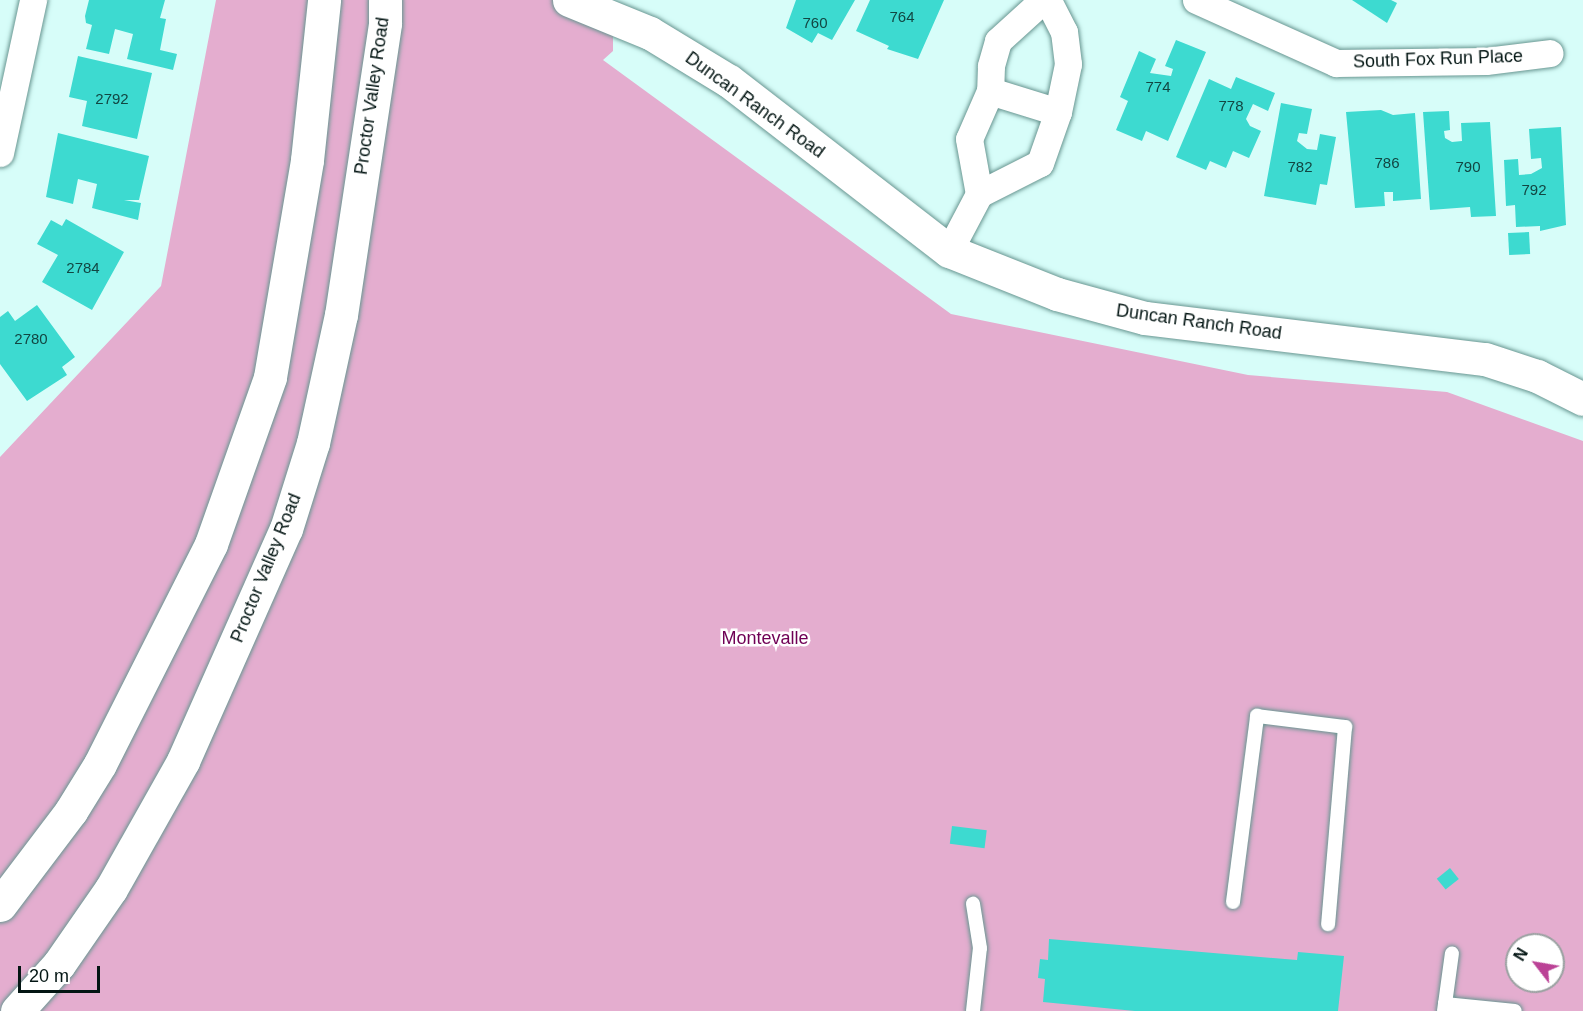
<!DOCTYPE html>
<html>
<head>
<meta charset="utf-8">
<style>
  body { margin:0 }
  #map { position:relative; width:1583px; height:1011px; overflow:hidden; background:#d7fdf9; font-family:Helvetica,sans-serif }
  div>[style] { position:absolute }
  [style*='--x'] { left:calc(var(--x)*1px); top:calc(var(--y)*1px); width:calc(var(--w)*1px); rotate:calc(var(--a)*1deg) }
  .green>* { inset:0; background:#e4adcf }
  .building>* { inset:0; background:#3ddad0; transform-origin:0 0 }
  .roads { filter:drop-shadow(0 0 2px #689691) drop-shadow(0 0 2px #689691) }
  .service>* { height:14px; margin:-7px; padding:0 7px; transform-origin:7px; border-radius:7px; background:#fff }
  .minor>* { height:27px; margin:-13.5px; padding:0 13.5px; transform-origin:13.5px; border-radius:13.5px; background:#fff }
  .tertiary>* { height:33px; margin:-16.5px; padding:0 16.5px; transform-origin:16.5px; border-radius:16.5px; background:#fff }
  span { translate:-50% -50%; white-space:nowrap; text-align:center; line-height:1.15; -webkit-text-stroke:5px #fff; paint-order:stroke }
  .number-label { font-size:15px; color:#124642 }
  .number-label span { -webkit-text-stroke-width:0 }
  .street-label { font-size:18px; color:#031513 }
  .park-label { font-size:18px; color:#6f0055 }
  .north { position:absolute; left:1505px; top:933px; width:60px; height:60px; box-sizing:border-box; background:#fff; border:2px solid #9aa1a1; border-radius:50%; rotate:301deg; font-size:16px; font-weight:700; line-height:24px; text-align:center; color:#031513 }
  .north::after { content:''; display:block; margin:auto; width:21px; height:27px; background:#bb4296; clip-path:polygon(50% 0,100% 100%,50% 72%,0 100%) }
  .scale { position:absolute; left:18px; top:966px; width:82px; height:27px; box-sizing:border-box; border:3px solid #031513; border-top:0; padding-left:8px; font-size:18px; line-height:21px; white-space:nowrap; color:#031513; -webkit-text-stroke:4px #fff; paint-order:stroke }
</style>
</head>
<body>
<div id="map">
  <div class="green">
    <i style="clip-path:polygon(evenodd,216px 0,613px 0,613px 51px,603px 60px,951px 314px,1248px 375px,1447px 392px,1583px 441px,1583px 1011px,0 1011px,0 457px,161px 286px,216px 0,1517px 945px,1553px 945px,1553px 981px,1517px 981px,1517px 945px)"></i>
  </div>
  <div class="building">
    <i style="clip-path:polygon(89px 0,165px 0,160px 18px,166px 19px,160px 50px,177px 54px,173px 70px,127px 59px,133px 34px,115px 29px,109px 54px,86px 49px,92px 25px,86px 23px,85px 16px)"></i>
    <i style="clip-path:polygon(796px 0,855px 0,832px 40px,818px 33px,812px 43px,786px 28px)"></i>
    <i style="clip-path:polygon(870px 0,944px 0,918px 59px,887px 49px,889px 46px,856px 31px)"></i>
    <i style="clip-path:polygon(1352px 0,1391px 0,1397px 3px,1387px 23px)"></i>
    <i style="clip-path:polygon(1176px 40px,1206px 52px,1168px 141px,1146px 131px,1142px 141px,1116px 130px,1128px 101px,1120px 97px,1139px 51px,1156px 59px,1150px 73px,1171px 76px,1173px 69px,1165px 66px)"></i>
    <i style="clip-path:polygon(78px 56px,152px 73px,137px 139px,82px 126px,87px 101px,69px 97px)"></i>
    <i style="clip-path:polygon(1236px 77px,1275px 93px,1268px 111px,1253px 104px,1246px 119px,1250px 126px,1261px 131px,1249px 158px,1233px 151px,1226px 168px,1210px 161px,1206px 170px,1176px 157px,1209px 79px,1231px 89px)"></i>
    <i style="clip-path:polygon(1281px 103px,1312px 109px,1307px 134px,1299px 133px,1297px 141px,1307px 149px,1317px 150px,1320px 134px,1336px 137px,1327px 185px,1320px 184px,1316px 205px,1264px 196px)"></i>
    <i style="clip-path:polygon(1381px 110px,1393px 115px,1415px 113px,1421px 199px,1393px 201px,1393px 192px,1384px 192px,1385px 206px,1355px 208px,1346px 112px)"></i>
    <i style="clip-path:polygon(1449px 111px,1450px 130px,1444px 131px,1445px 138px,1452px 142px,1462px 141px,1461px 123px,1490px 122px,1496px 216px,1471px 217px,1470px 207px,1430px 210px,1423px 112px)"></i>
    <i style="clip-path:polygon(1561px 127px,1566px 225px,1540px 231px,1540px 226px,1516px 227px,1515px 205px,1506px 206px,1504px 160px,1518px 159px,1519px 175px,1531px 174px,1542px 168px,1541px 158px,1531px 159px,1529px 129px)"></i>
    <i style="clip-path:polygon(58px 133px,149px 156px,139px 200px,124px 200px,141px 203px,138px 220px,92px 208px,97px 184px,78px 179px,73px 204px,46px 197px)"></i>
    <i style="clip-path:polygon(66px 219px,124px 252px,92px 310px,42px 282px,58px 255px,37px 244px,51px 220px,62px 226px)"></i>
    <i style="left:1529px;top:232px;width:22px;height:21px;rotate:87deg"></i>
    <i style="clip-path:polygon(37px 305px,75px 357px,62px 367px,67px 375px,27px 401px,0 364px,0 317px,8px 311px,15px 321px)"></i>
    <i style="left:952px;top:826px;width:35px;height:18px;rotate:7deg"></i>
    <i style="left:1450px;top:868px;width:14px;height:17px;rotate:51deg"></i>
    <i style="clip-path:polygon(1049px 939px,1297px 960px,1298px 952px,1344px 956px,1338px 1011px,1135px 1011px,1043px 1002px,1045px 979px,1038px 978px,1040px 959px,1048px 960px)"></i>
  </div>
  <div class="roads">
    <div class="service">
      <i style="--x:1233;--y:902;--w:188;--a:-82.6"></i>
      <i style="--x:1257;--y:716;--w:89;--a:7.1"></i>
      <i style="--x:1345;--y:727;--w:198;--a:94.9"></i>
      <i style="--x:1445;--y:1004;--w:51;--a:-82.2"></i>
      <i style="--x:973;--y:1011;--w:63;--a:-83.7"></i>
      <i style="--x:980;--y:948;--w:45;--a:-99"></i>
      <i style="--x:1444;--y:1011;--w:7;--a:-82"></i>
      <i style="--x:1445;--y:1004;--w:70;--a:5.7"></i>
    </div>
    <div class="minor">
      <i style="--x:1043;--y:0;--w:61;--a:137.7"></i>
      <i style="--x:998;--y:41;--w:26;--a:106"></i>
      <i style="--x:991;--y:66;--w:25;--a:92"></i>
      <i style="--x:990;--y:91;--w:52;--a:113.6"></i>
      <i style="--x:969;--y:139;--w:56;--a:79.7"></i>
      <i style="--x:979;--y:194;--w:68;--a:-26.9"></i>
      <i style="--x:1040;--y:163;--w:54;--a:-70.6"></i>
      <i style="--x:1058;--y:112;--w:49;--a:-78.2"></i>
      <i style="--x:1068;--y:64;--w:32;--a:-97"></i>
      <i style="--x:1064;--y:32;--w:36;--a:-117"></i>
      <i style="--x:1196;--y:0;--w:154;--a:24.2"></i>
      <i style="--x:1336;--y:63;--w:150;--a:-0.8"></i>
      <i style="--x:1486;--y:61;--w:64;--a:-7.1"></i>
      <i style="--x:990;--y:91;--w:71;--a:17.2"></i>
      <i style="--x:0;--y:153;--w:157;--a:-77.8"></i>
      <i style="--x:949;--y:251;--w:64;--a:-62.2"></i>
    </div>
    <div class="tertiary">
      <i style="--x:569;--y:0;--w:87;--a:22.2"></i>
      <i style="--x:650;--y:33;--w:92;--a:31.3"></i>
      <i style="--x:729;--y:81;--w:278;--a:37.7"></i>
      <i style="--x:949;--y:251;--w:116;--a:21.7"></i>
      <i style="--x:1057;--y:294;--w:91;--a:15.3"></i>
      <i style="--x:1145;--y:318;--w:342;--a:6.9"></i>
      <i style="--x:1485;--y:359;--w:55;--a:18.1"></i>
      <i style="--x:1537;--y:376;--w:51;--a:26.6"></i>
      <i style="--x:0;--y:905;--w:118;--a:-52.9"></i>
      <i style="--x:71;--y:811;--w:55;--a:-58.3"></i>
      <i style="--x:100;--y:764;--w:246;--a:-63.2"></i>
      <i style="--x:211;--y:544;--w:177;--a:-70.5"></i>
      <i style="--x:270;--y:377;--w:220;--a:-80.3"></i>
      <i style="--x:307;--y:160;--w:161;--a:-83.9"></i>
      <i style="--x:17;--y:1011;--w:63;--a:-48.2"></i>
      <i style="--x:59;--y:964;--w:91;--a:-55.3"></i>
      <i style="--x:111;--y:889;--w:147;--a:-60.6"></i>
      <i style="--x:183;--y:761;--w:254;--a:-66.1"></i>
      <i style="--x:286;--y:529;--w:90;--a:-72.6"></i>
      <i style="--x:313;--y:443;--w:131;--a:-77.7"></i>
      <i style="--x:341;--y:315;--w:295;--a:-81.4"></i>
      <i style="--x:385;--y:23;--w:23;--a:-90"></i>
    </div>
  </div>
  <div class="number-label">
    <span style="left:902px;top:17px">764</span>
    <span style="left:815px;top:23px">760</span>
    <span style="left:1158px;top:87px">774</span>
    <span style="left:112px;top:99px">2792</span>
    <span style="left:1231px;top:106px">778</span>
    <span style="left:1387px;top:163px">786</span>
    <span style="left:1300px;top:167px">782</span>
    <span style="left:1468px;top:167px">790</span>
    <span style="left:1534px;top:190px">792</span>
    <span style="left:83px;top:268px">2784</span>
    <span style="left:31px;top:339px">2780</span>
  </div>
  <div class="street-label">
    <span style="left:1438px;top:59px;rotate:-2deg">South Fox Run Place</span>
    <span style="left:372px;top:96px;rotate:-82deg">Proctor Valley Road</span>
    <span style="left:755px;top:105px;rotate:36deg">Duncan Ranch Road</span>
    <span style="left:1199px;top:322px;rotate:8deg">Duncan Ranch Road</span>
    <span style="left:266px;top:568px;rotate:-68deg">Proctor Valley Road</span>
  </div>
  <div class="park-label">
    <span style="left:765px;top:638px">Montevalle</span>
  </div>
  <div class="north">N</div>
  <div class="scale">20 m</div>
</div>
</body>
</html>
